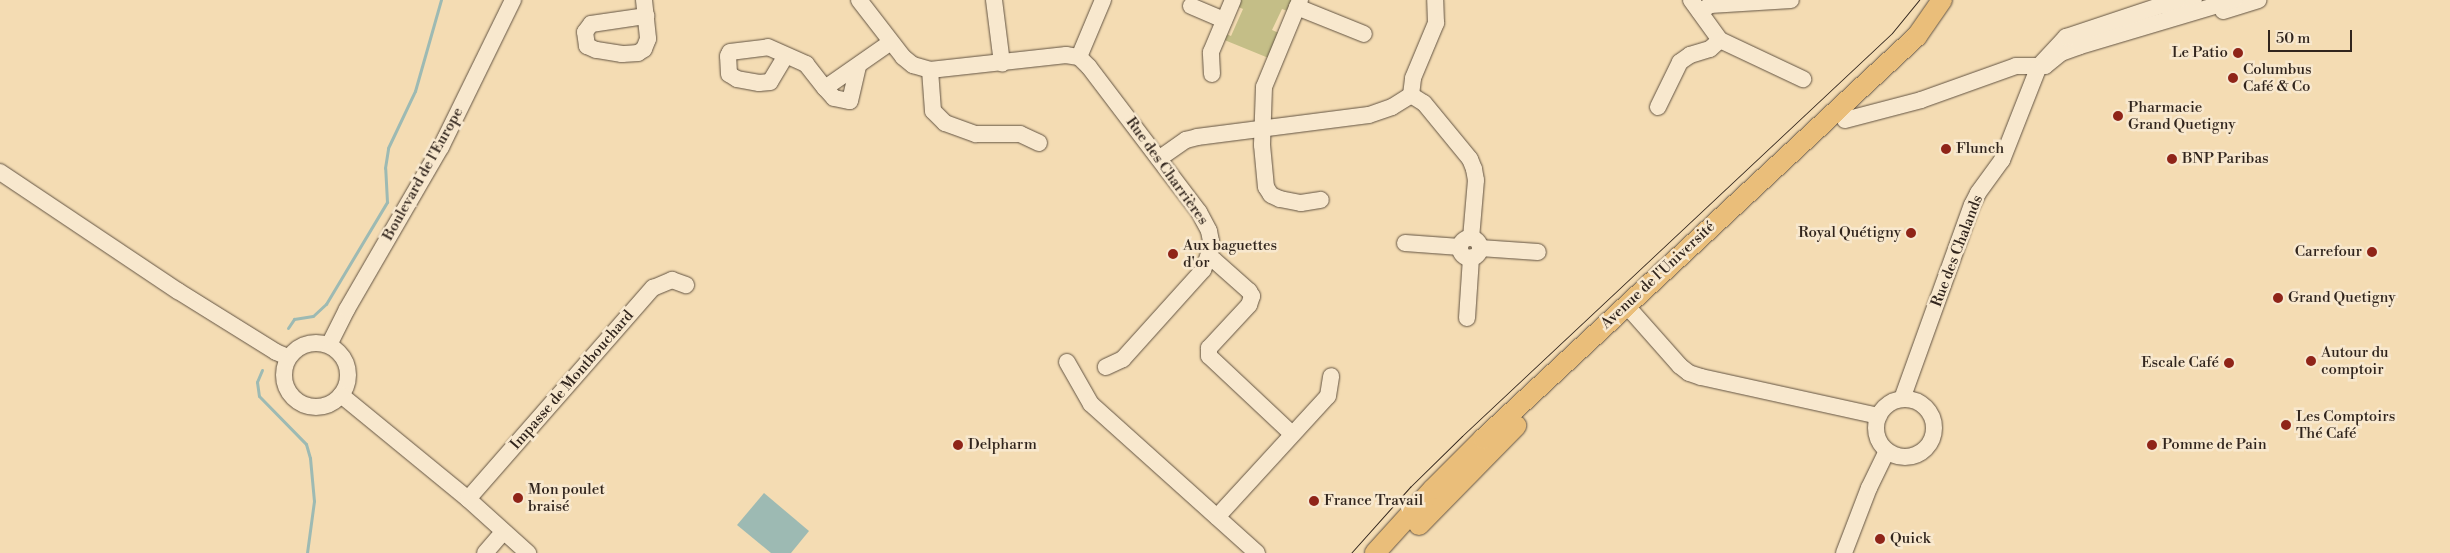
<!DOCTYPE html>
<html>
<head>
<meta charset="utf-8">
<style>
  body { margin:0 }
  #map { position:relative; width:2450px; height:553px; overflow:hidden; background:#f4dcb3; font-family:"Libre Bodoni",serif }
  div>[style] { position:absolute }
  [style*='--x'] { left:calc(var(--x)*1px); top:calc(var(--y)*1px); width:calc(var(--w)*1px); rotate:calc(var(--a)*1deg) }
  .green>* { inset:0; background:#c4be87 }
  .water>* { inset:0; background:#9dbab3 }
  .stream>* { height:3px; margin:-1.5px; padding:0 1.5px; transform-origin:1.5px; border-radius:1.5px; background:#9dbab3 }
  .roads { filter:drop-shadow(0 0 1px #625342) drop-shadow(0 0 1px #625342) }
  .minor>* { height:16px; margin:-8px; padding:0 8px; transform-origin:8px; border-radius:8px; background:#f8e8ce }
  .minor>.ring { margin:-8px; padding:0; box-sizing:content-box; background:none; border:16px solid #f8e8ce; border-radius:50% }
  .major>* { height:20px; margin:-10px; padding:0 10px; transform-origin:10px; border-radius:10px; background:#eabe7a }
  .tram>* { height:1px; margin:-0.5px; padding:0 0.5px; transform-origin:0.5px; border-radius:0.5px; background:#31251d }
  .dots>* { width:14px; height:14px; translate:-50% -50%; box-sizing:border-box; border:2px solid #f8e8ce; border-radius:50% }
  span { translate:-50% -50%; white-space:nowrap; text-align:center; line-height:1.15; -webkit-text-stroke:5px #f8e8ce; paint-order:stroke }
  .poi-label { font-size:15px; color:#31251d }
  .right { translate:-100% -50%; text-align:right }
  .left { translate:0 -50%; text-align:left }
  .street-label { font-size:15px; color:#31251d }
  .scale { position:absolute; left:2268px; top:30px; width:84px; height:22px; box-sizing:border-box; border:2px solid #31251d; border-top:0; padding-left:6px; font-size:15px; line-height:18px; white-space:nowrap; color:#31251d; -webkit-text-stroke:4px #f8e8ce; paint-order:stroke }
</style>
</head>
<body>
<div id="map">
  <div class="green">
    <i style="clip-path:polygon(1238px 0,1296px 0,1291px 12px,1282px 9px,1272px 30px,1281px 34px,1271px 59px,1222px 39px,1224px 33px,1231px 36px,1243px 9px,1236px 6px)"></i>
  </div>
  <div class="water">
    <i style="clip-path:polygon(764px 493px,809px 531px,791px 553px,771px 553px,737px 525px)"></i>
  </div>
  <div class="stream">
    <i style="--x:288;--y:328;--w:11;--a:-56"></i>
    <i style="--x:294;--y:319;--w:19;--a:-9"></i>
    <i style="--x:313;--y:316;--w:18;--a:-43"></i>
    <i style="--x:326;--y:304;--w:119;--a:-59.1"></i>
    <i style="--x:387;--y:202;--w:34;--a:-93"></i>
    <i style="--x:385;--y:168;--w:20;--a:-81"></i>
    <i style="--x:388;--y:148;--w:63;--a:-64.7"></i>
    <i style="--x:415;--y:91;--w:95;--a:-74.1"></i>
    <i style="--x:262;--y:370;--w:13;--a:113"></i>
    <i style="--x:257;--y:382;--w:14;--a:82"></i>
    <i style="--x:259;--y:396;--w:67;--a:45.6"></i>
    <i style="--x:306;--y:444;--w:15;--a:74"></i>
    <i style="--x:310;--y:458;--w:43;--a:84.7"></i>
    <i style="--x:314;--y:501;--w:52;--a:97.7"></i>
  </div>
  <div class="roads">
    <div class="minor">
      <i style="--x:644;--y:0;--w:39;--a:84"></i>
      <i style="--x:648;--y:39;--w:11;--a:112"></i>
      <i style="--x:644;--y:49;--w:7;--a:146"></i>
      <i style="--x:638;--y:53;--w:16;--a:176"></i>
      <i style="--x:622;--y:54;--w:26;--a:-171"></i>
      <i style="--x:596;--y:50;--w:10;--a:-156"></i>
      <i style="--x:587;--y:46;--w:14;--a:-98"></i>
      <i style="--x:585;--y:32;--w:10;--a:-53"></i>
      <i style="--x:591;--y:24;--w:56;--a:-8.3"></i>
      <i style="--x:859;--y:0;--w:72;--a:52.3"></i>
      <i style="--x:903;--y:57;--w:13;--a:39"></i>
      <i style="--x:913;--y:65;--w:18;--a:16"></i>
      <i style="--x:930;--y:70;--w:137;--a:-6.3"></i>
      <i style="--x:1066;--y:55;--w:13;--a:9"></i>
      <i style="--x:1079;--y:57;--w:14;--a:45"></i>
      <i style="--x:1089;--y:67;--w:182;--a:52.8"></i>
      <i style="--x:1199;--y:212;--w:21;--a:62"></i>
      <i style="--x:1209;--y:231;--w:10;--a:79"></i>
      <i style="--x:1211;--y:241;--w:10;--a:96"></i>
      <i style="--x:1210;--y:251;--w:20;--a:110"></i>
      <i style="--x:1203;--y:270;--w:120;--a:132"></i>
      <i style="--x:1123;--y:359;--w:19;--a:155"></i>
      <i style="--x:994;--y:0;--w:64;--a:82.8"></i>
      <i style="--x:1300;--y:0;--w:94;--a:112.5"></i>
      <i style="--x:1264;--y:87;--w:58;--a:92"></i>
      <i style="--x:1262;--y:145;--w:42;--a:84.6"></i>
      <i style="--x:1266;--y:187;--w:9;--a:58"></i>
      <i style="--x:1271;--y:195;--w:10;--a:24"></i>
      <i style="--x:1280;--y:199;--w:21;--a:11"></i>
      <i style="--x:1301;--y:203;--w:20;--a:-9"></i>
      <i style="--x:1691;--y:0;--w:49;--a:54.1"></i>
      <i style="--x:1720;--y:40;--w:92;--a:25.2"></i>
      <i style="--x:1191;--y:6;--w:36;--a:23"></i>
      <i style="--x:1297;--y:7;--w:72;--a:21.9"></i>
      <i style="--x:2169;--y:8;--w:26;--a:-18"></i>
      <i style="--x:2223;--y:11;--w:37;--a:-17"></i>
      <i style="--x:1700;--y:12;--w:12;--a:-35"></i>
      <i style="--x:1710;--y:5;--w:81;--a:-3.5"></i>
      <i style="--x:785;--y:57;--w:29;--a:121"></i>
      <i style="--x:770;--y:82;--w:11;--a:175"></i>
      <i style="--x:759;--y:83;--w:22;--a:-170"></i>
      <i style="--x:737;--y:79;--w:9;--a:-148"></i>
      <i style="--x:729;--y:74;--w:18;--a:-93"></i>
      <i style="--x:728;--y:56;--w:4;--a:-63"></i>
      <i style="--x:730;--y:52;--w:38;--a:-7"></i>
      <i style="--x:768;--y:47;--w:42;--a:24.1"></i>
      <i style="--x:806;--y:64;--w:31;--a:52"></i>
      <i style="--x:825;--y:88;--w:80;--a:-34.9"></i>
      <i style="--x:1079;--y:57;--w:62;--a:-67.2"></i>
      <i style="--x:930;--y:70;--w:41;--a:85.8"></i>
      <i style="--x:933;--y:111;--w:17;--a:45"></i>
      <i style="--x:945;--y:123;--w:33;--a:20"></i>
      <i style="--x:976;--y:134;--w:44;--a:0"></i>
      <i style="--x:1020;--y:134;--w:21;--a:25"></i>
      <i style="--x:1212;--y:74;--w:22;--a:-93"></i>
      <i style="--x:1211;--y:52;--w:56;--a:-67.1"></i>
      <i style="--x:825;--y:88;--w:13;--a:48"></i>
      <i style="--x:834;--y:98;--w:16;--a:11"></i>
      <i style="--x:850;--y:101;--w:36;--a:-77"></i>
      <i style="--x:1411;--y:95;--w:15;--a:32"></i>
      <i style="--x:1424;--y:103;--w:72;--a:50.6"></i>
      <i style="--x:1470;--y:159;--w:11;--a:68"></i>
      <i style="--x:1474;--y:169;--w:11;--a:80"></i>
      <i style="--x:1476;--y:180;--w:58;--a:94.9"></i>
      <i style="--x:1658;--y:107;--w:50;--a:-63.9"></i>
      <i style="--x:1680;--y:62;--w:12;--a:-35"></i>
      <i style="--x:1690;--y:55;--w:21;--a:-17"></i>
      <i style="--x:1710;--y:49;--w:13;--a:-42"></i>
      <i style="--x:1845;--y:120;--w:79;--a:-14.7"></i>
      <i style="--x:1921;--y:100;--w:101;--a:-19.7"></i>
      <i style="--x:2016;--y:66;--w:29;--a:0"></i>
      <i style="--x:2045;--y:66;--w:21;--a:-39"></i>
      <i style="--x:2061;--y:53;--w:20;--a:-20"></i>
      <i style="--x:2080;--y:46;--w:161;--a:-16.6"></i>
      <i style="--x:1160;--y:158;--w:32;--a:-35"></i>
      <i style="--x:1186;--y:140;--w:11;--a:-15"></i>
      <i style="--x:1197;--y:137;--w:173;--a:-7.3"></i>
      <i style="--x:1369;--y:115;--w:24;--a:-19"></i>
      <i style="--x:1392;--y:107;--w:22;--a:-32"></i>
      <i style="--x:1411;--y:95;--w:17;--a:-83"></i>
      <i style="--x:1413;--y:78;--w:60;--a:-67.3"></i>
      <i style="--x:1436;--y:23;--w:23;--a:-92"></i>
      <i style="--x:0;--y:172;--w:214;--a:33.8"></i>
      <i style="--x:178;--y:291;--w:115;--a:31.9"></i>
      <i style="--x:276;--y:352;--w:13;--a:23"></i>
      <i class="ring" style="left:1460px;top:238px;width:4px;height:4px"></i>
      <i style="--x:1405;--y:243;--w:55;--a:4.2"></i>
      <i style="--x:1480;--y:248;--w:58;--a:3.9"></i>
      <i style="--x:1208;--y:258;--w:6;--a:18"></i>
      <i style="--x:1214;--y:260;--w:47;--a:41.5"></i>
      <i style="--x:1249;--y:291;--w:6;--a:59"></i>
      <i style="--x:1252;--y:296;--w:9;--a:108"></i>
      <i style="--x:1249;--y:305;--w:59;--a:132.9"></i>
      <i style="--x:1209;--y:348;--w:8;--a:90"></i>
      <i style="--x:1209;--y:356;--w:114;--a:43.2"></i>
      <i style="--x:1626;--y:305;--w:81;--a:48.5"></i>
      <i style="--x:1680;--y:366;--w:11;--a:38"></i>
      <i style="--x:1689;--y:373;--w:13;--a:18"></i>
      <i style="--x:1701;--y:377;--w:182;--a:12.4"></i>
      <i style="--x:1467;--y:318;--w:61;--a:-86.2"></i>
      <i class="ring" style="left:284px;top:343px;width:48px;height:48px"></i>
      <i style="--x:329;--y:345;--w:40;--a:-63.4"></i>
      <i style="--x:347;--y:309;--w:187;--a:-59.9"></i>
      <i style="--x:441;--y:147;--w:164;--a:-63.9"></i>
      <i style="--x:1067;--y:362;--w:48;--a:60.3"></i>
      <i style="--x:1091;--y:404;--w:223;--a:41.9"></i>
      <i style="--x:341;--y:395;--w:164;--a:39.3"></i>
      <i style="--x:468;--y:499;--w:81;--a:42"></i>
      <i style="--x:1902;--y:399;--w:206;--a:-70.2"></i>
      <i style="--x:1972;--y:205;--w:13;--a:-63"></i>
      <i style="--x:1978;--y:193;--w:41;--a:-54"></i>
      <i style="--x:2002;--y:160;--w:101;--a:-68.5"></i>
      <i style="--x:2039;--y:66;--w:40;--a:-47"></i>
      <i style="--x:2066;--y:37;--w:117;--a:-18.4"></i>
      <i class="ring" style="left:1876px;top:399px;width:42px;height:42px"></i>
      <i style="--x:468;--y:499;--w:281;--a:-48.8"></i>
      <i style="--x:653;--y:288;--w:21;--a:-23"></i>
      <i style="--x:672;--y:280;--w:15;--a:20"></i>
      <i style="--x:1217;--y:517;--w:164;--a:-47.5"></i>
      <i style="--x:1328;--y:396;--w:20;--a:-81"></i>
      <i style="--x:485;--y:553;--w:28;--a:-49"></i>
      <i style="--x:1844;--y:553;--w:70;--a:-69"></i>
      <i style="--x:1869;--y:488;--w:41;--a:-64.1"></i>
    </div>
    <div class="major">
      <i style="--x:1419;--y:525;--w:139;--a:-45.6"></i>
      <i style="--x:1375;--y:553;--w:86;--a:-47.8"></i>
      <i style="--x:1433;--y:489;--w:71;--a:-45"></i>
      <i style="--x:1483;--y:439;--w:592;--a:-42.88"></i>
      <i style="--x:1917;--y:36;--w:44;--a:-55.2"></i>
    </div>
  </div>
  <div class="tram">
    <i style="--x:1351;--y:553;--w:89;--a:-48.2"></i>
    <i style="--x:1410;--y:487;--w:73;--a:-44.4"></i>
    <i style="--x:1462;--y:436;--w:589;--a:-43.14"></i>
    <i style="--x:1892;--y:33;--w:43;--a:-50.7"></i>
  </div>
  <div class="dots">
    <i style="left:2238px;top:53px;background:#8f2418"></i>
    <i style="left:2233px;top:78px;background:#8f2418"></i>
    <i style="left:2118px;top:116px;background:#8f2418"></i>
    <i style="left:1946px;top:149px;background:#8f2418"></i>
    <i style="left:2172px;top:159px;background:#8f2418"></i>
    <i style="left:1911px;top:233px;background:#8f2418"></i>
    <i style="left:2372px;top:252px;background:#8f2418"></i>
    <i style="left:1173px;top:254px;background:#8f2418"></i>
    <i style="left:2278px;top:298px;background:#8f2418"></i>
    <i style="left:2311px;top:361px;background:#8f2418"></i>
    <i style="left:2229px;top:363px;background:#8f2418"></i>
    <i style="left:2286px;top:425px;background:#8f2418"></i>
    <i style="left:958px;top:445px;background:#8f2418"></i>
    <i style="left:2152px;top:445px;background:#8f2418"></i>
    <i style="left:518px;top:498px;background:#8f2418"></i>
    <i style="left:1314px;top:501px;background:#8f2418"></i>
    <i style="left:1880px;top:539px;background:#8f2418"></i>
  </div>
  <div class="poi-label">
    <span class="right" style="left:2228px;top:53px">Le Patio</span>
    <span class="left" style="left:2243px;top:78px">Columbus<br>Café &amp; Co</span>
    <span class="left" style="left:2128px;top:116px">Pharmacie<br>Grand Quetigny</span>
    <span class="left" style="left:1956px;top:149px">Flunch</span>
    <span class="left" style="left:2182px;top:159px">BNP Paribas</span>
    <span class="right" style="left:1901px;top:233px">Royal Quétigny</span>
    <span class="left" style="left:1183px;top:254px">Aux baguettes<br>d'or</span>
    <span class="right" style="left:2362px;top:252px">Carrefour</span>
    <span class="left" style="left:2288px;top:298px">Grand Quetigny</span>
    <span class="left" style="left:2321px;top:361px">Autour du<br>comptoir</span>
    <span class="right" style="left:2219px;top:363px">Escale Café</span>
    <span class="left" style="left:2296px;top:425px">Les Comptoirs<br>Thé Café</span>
    <span class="left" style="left:968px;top:445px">Delpharm</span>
    <span class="left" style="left:2162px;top:445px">Pomme de Pain</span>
    <span class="left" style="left:528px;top:498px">Mon poulet<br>braisé</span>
    <span class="left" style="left:1324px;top:501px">France Travail</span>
    <span class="left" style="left:1890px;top:539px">Quick</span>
  </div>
  <div class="street-label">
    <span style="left:1167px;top:171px;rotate:54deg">Rue des Charrières</span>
    <span style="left:423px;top:174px;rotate:-61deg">Boulevard de l'Europe</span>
    <span style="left:1957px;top:251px;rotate:-69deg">Rue des Chalands</span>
    <span style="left:1658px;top:275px;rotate:-43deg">Avenue de l'Université</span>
    <span style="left:572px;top:380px;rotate:-49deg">Impasse de Montbouchard</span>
  </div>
  <div class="scale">50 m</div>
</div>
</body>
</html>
